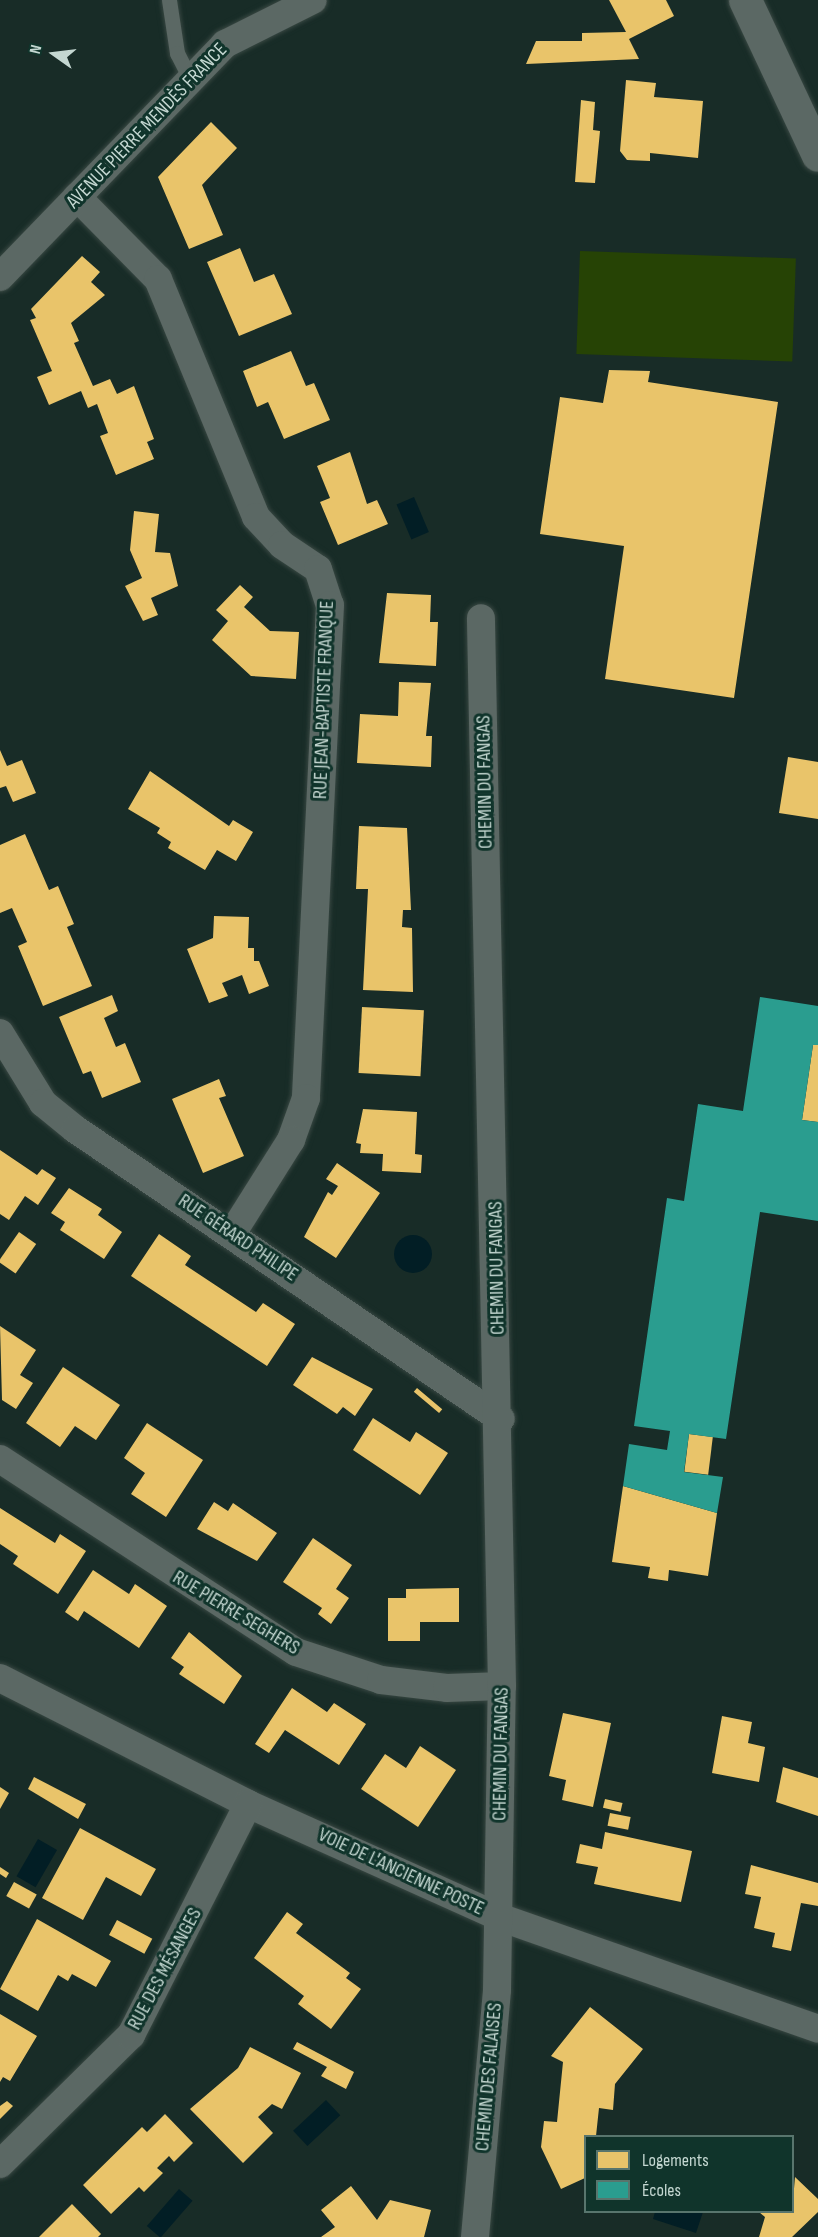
<!DOCTYPE html>
<html>
<head>
<meta charset="utf-8">
<style>
  body { margin:0 }
  #map { position:relative; width:818px; height:2237px; overflow:hidden; background:#182c27; font-family:"Sofia Sans Condensed",sans-serif }
  div>[style] { position:absolute }
  [style*='--x'] { left:calc(var(--x)*1px); top:calc(var(--y)*1px); width:calc(var(--w)*1px); rotate:calc(var(--a)*1deg) }
  .green>* { inset:0; background:#264305; transform-origin:0 0 }
  .water>* { inset:0; background:#021e25; transform-origin:0 0 }
  .round { border-radius:50% }
  .homes>* { inset:0; background:#e9c46a; transform-origin:0 0 }
  .schools>* { inset:0; background:#2a9d8f }
  .roads { filter:drop-shadow(0 0 2px #384742) drop-shadow(0 0 2px #384742) }
  .service>* { height:15px; margin:-7.5px; padding:0 7.5px; transform-origin:7.5px; border-radius:7.5px; background:#5b6864 }
  .minor>* { height:28px; margin:-14px; padding:0 14px; transform-origin:14px; border-radius:14px; background:#5b6864 }
  .tertiary>* { height:33px; margin:-16.5px; padding:0 16.5px; transform-origin:16.5px; border-radius:16.5px; background:#5b6864 }
  span { translate:-50% -50%; white-space:nowrap; text-align:center; line-height:1.15; -webkit-text-stroke:6px #10342b; paint-order:stroke }
  .street-label { font-size:20px; color:#c4d7d1 }
  .legend { position:absolute; left:584px; top:2135px; width:210px; height:78px; box-sizing:border-box; background:#10342b; border:2px solid #58756d; margin:0; padding:8px 10px; list-style:none; font-size:18px; color:#c4d7d1 }
  .legend li { display:flex; align-items:center; gap:12px; height:30px }
  .legend b { width:30px; border:2px solid #58756d }
  .north { position:absolute; left:24px; top:24px; width:60px; height:60px; -webkit-text-stroke:4px #10342b; paint-order:stroke; rotate:284deg; font-size:16px; font-weight:700; line-height:24px; text-align:center; color:#c4d7d1 }
  .north::after { content:''; display:block; margin:auto; width:21px; height:27px; background:#c4d7d1; clip-path:polygon(50% 0,100% 100%,50% 72%,0 100%) }
</style>
</head>
<body>
<div id="map">
  <div class="green">
    <i style="left:580px;top:251px;width:216px;height:103px;rotate:2deg"></i>
  </div>
  <div class="water">
    <i style="left:414px;top:497px;width:38px;height:19px;rotate:67deg"></i>
    <i class="round" style="left:394px;top:1235px;width:38px;height:38px"></i>
    <i style="left:38px;top:1839px;width:22px;height:43px;rotate:30deg"></i>
    <i style="left:326px;top:2100px;width:21px;height:45px;rotate:47deg"></i>
    <i style="left:179px;top:2189px;width:18px;height:49px;rotate:41deg"></i>
    <i style="clip-path:polygon(655px 2212px,703px 2212px,696px 2233px,653px 2219px)"></i>
  </div>
  <div class="homes">
    <i style="clip-path:polygon(609px 0,666px 0,674px 16px,629px 39px,639px 59px,526px 64px,536px 41px,582px 41px,582px 33px,626px 32px)"></i>
    <i style="clip-path:polygon(626px 80px,656px 83px,654px 97px,703px 101px,698px 158px,650px 153px,650px 161px,627px 160px,620px 151px)"></i>
    <i style="clip-path:polygon(581px 100px,595px 102px,593px 130px,600px 131px,595px 183px,575px 182px)"></i>
    <i style="clip-path:polygon(211px 122px,237px 148px,202px 185px,223px 235px,189px 249px,158px 177px)"></i>
    <i style="clip-path:polygon(240px 248px,254px 282px,274px 274px,292px 314px,239px 336px,207px 262px)"></i>
    <i style="clip-path:polygon(82px 256px,100px 272px,91px 282px,105px 295px,71px 323px,79px 341px,74px 343px,93px 386px,110px 379px,117px 394px,134px 386px,154px 439px,147px 442px,154px 459px,116px 475px,100px 436px,108px 433px,97px 404px,88px 408px,81px 391px,49px 405px,37px 377px,52px 371px,30px 320px,36px 318px,31px 309px)"></i>
    <i style="clip-path:polygon(291px 351px,306px 386px,314px 383px,330px 420px,284px 439px,268px 402px,257px 407px,243px 371px)"></i>
    <i style="clip-path:polygon(609px 370px,650px 371px,648px 382px,778px 402px,734px 698px,605px 679px,624px 546px,540px 534px,560px 397px,603px 403px)"></i>
    <i style="clip-path:polygon(350px 452px,367px 504px,377px 500px,388px 524px,338px 545px,320px 502px,330px 498px,317px 466px)"></i>
    <i style="clip-path:polygon(134px 511px,159px 514px,155px 552px,170px 553px,178px 586px,151px 598px,158px 615px,143px 621px,125px 586px,142px 578px,130px 550px)"></i>
    <i style="clip-path:polygon(240px 585px,253px 597px,244px 607px,270px 631px,299px 632px,296px 679px,251px 676px,212px 640px,228px 621px,216px 610px)"></i>
    <i style="clip-path:polygon(387px 593px,431px 595px,430px 622px,438px 622px,436px 666px,379px 663px)"></i>
    <i style="clip-path:polygon(399px 682px,431px 683px,426px 736px,432px 736px,431px 767px,357px 763px,360px 714px,398px 716px)"></i>
    <i style="clip-path:polygon(0 750px,7px 766px,22px 760px,36px 793px,13px 802px,6px 786px,0 788px)"></i>
    <i style="clip-path:polygon(788px 757px,818px 762px,818px 819px,779px 813px)"></i>
    <i style="clip-path:polygon(150px 771px,229px 826px,233px 820px,253px 832px,236px 861px,217px 850px,205px 870px,168px 848px,171px 842px,157px 833px,160px 828px,128px 809px)"></i>
    <i style="clip-path:polygon(359px 826px,407px 828px,411px 910px,403px 910px,402px 927px,412px 928px,413px 992px,363px 990px,368px 889px,356px 889px)"></i>
    <i style="clip-path:polygon(25px 834px,49px 890px,58px 886px,74px 924px,67px 927px,92px 986px,43px 1006px,18px 946px,27px 942px,12px 908px,0 913px,0 845px)"></i>
    <i style="clip-path:polygon(214px 916px,249px 917px,248px 948px,254px 948px,254px 961px,259px 961px,269px 986px,249px 994px,242px 975px,222px 983px,228px 996px,209px 1003px,187px 949px,213px 938px)"></i>
    <i style="clip-path:polygon(112px 995px,118px 1011px,104px 1018px,116px 1047px,125px 1043px,141px 1082px,102px 1098px,91px 1071px,83px 1074px,59px 1017px)"></i>
    <i style="left:362px;top:1007px;width:62px;height:66px;rotate:3deg"></i>
    <i style="clip-path:polygon(813px 1045px,818px 1045px,818px 1122px,802px 1120px)"></i>
    <i style="clip-path:polygon(219px 1079px,226px 1096px,219px 1098px,244px 1156px,203px 1173px,172px 1099px)"></i>
    <i style="clip-path:polygon(363px 1109px,417px 1112px,415px 1154px,422px 1155px,421px 1173px,382px 1171px,383px 1154px,360px 1153px,361px 1144px,356px 1143px)"></i>
    <i style="clip-path:polygon(0 1150px,37px 1175px,42px 1169px,56px 1178px,38px 1205px,25px 1196px,9px 1220px,0 1214px)"></i>
    <i style="clip-path:polygon(337px 1163px,380px 1193px,336px 1258px,304px 1237px,328px 1192px,332px 1195px,338px 1186px,326px 1179px)"></i>
    <i style="clip-path:polygon(69px 1188px,102px 1209px,98px 1215px,122px 1232px,104px 1259px,60px 1230px,65px 1222px,51px 1213px)"></i>
    <i style="left:19px;top:1232px;width:21px;height:36px;rotate:35deg"></i>
    <i style="clip-path:polygon(159px 1234px,191px 1256px,185px 1265px,256px 1312px,263px 1303px,295px 1324px,267px 1366px,131px 1276px)"></i>
    <i style="clip-path:polygon(0 1326px,36px 1350px,20px 1375px,33px 1383px,16px 1409px,2px 1400px)"></i>
    <i style="clip-path:polygon(312px 1357px,373px 1389px,355px 1416px,343px 1407px,337px 1414px,293px 1385px)"></i>
    <i style="clip-path:polygon(63px 1367px,120px 1405px,96px 1440px,75px 1426px,60px 1447px,26px 1423px)"></i>
    <i style="left:417px;top:1388px;width:33px;height:5px;rotate:40deg"></i>
    <i style="clip-path:polygon(373px 1418px,410px 1442px,416px 1432px,448px 1453px,420px 1495px,353px 1450px)"></i>
    <i style="clip-path:polygon(147px 1423px,203px 1460px,166px 1517px,131px 1494px,145px 1473px,124px 1458px)"></i>
    <i style="left:689px;top:1434px;width:24px;height:38px;rotate:7deg"></i>
    <i style="clip-path:polygon(623px 1486px,717px 1513px,708px 1576px,669px 1570px,668px 1581px,648px 1578px,650px 1567px,612px 1562px)"></i>
    <i style="clip-path:polygon(214px 1502px,228px 1511px,233px 1503px,277px 1533px,257px 1561px,197px 1529px)"></i>
    <i style="clip-path:polygon(0 1508px,55px 1543px,60px 1534px,86px 1551px,58px 1594px,13px 1564px,18px 1556px,0 1544px)"></i>
    <i style="clip-path:polygon(313px 1538px,352px 1565px,336px 1589px,349px 1598px,331px 1624px,318px 1614px,322px 1608px,283px 1582px)"></i>
    <i style="clip-path:polygon(93px 1570px,129px 1594px,135px 1584px,167px 1606px,139px 1648px,84px 1611px,78px 1621px,65px 1612px)"></i>
    <i style="clip-path:polygon(459px 1588px,459px 1622px,420px 1622px,420px 1641px,388px 1641px,388px 1598px,406px 1598px,406px 1589px)"></i>
    <i style="clip-path:polygon(189px 1632px,242px 1676px,224px 1704px,179px 1674px,184px 1667px,171px 1658px)"></i>
    <i style="clip-path:polygon(292px 1688px,327px 1712px,334px 1703px,366px 1724px,339px 1765px,285px 1730px,269px 1753px,255px 1744px)"></i>
    <i style="clip-path:polygon(563px 1713px,611px 1723px,593px 1807px,562px 1800px,566px 1780px,549px 1776px)"></i>
    <i style="clip-path:polygon(722px 1716px,752px 1722px,748px 1743px,765px 1747px,759px 1782px,712px 1773px)"></i>
    <i style="clip-path:polygon(420px 1746px,456px 1770px,418px 1827px,361px 1789px,385px 1754px,406px 1768px)"></i>
    <i style="clip-path:polygon(783px 1767px,818px 1778px,818px 1816px,776px 1802px)"></i>
    <i style="clip-path:polygon(34px 1777px,86px 1804px,78px 1819px,28px 1789px)"></i>
    <i style="clip-path:polygon(0 1787px,9px 1793px,0 1809px)"></i>
    <i style="left:605px;top:1799px;width:18px;height:9px;rotate:13deg"></i>
    <i style="left:610px;top:1813px;width:21px;height:13px;rotate:11deg"></i>
    <i style="clip-path:polygon(80px 1828px,156px 1869px,141px 1896px,106px 1877px,83px 1920px,42px 1898px)"></i>
    <i style="clip-path:polygon(605px 1832px,692px 1851px,681px 1902px,594px 1884px,598px 1867px,576px 1863px,580px 1844px,602px 1849px)"></i>
    <i style="clip-path:polygon(751px 1865px,818px 1883px,818px 1906px,801px 1903px,791px 1951px,772px 1947px,775px 1933px,754px 1928px,761px 1897px,745px 1894px)"></i>
    <i style="clip-path:polygon(0 1867px,9px 1873px,6px 1878px,0 1874px)"></i>
    <i style="left:14px;top:1882px;width:26px;height:16px;rotate:29deg"></i>
    <i style="clip-path:polygon(287px 1912px,303px 1924px,296px 1933px,350px 1973px,346px 1978px,361px 1989px,331px 2029px,298px 2004px,304px 1996px,254px 1958px)"></i>
    <i style="clip-path:polygon(37px 1919px,111px 1961px,96px 1987px,72px 1974px,68px 1981px,58px 1975px,38px 2011px,0 1989px)"></i>
    <i style="left:117px;top:1920px;width:40px;height:17px;rotate:28deg"></i>
    <i style="clip-path:polygon(590px 2007px,643px 2049px,615px 2084px,613px 2110px,599px 2108px,596px 2136px,585px 2136px,585px 2178px,561px 2189px,541px 2147px,544px 2121px,557px 2122px,563px 2062px,551px 2056px)"></i>
    <i style="clip-path:polygon(0 2014px,37px 2036px,10px 2081px,3px 2077px,0 2082px)"></i>
    <i style="clip-path:polygon(297px 2042px,354px 2072px,346px 2089px,321px 2076px,327px 2067px,293px 2049px)"></i>
    <i style="clip-path:polygon(250px 2047px,301px 2073px,282px 2109px,272px 2104px,258px 2117px,273px 2133px,243px 2163px,190px 2109px,238px 2068px)"></i>
    <i style="clip-path:polygon(7px 2101px,13px 2106px,0 2119px,0 2106px)"></i>
    <i style="clip-path:polygon(165px 2114px,193px 2143px,174px 2162px,169px 2156px,157px 2168px,163px 2173px,144px 2192px,139px 2187px,111px 2214px,83px 2185px,142px 2127px,147px 2132px)"></i>
    <i style="clip-path:polygon(795px 2177px,818px 2199px,818px 2212px,792px 2237px,759px 2237px,765px 2217px,759px 2212px,792px 2212px)"></i>
    <i style="clip-path:polygon(351px 2186px,377px 2220px,390px 2200px,431px 2210px,424px 2237px,321px 2237px,335px 2227px,321px 2210px)"></i>
    <i style="clip-path:polygon(72px 2204px,101px 2234px,98px 2237px,39px 2237px)"></i>
  </div>
  <div class="schools">
    <i style="clip-path:polygon(760px 997px,818px 1006px,818px 1045px,813px 1045px,802px 1120px,818px 1122px,818px 1221px,760px 1212px,726px 1439px,689px 1434px,684px 1472px,723px 1477px,717px 1513px,623px 1486px,629px 1444px,667px 1450px,670px 1431px,634px 1426px,667px 1198px,684px 1201px,698px 1104px,743px 1111px)"></i>
  </div>
  <div class="roads">
    <div class="service">
      <i style="--x:169;--y:0;--w:54;--a:81.4"></i>
      <i style="--x:177;--y:53;--w:29;--a:63"></i>
    </div>
    <div class="minor">
      <i style="--x:77;--y:197;--w:115;--a:45.4"></i>
      <i style="--x:158;--y:279;--w:257;--a:67.6"></i>
      <i style="--x:256;--y:517;--w:38;--a:47"></i>
      <i style="--x:282;--y:545;--w:43;--a:33.7"></i>
      <i style="--x:318;--y:569;--w:38;--a:72"></i>
      <i style="--x:330;--y:605;--w:494;--a:92.8"></i>
      <i style="--x:306;--y:1098;--w:45;--a:109.7"></i>
      <i style="--x:291;--y:1140;--w:109;--a:122.2"></i>
      <i style="--x:0;--y:277;--w:324;--a:-46"></i>
      <i style="--x:225;--y:44;--w:98;--a:-26.6"></i>
      <i style="--x:0;--y:1033;--w:82;--a:58.4"></i>
      <i style="--x:43;--y:1103;--w:41;--a:39.1"></i>
      <i style="--x:75;--y:1129;--w:515;--a:34.25"></i>
      <i style="--x:0;--y:1459;--w:353;--a:33.1"></i>
      <i style="--x:296;--y:1652;--w:89;--a:18.2"></i>
      <i style="--x:381;--y:1680;--w:66;--a:6.9"></i>
      <i style="--x:447;--y:1688;--w:55;--a:-2.1"></i>
      <i style="--x:0;--y:1678;--w:278;--a:26.9"></i>
      <i style="--x:248;--y:1804;--w:275;--a:24.2"></i>
      <i style="--x:499;--y:1917;--w:338;--a:19.3"></i>
      <i style="--x:0;--y:2164;--w:184;--a:-44.6"></i>
      <i style="--x:131;--y:2035;--w:259;--a:-63.1"></i>
      <i style="--x:475;--y:2237;--w:248;--a:-84.9"></i>
      <i style="--x:497;--y:1990;--w:304;--a:-89.1"></i>
      <i style="--x:502;--y:1686;--w:1068;--a:-91.13"></i>
    </div>
    <div class="tertiary">
      <i style="--x:745;--y:0;--w:171;--a:64.8"></i>
    </div>
  </div>
  <div class="street-label">
    <span style="left:147px;top:126px;rotate:-46deg">AVENUE PIERRE MENDÈS FRANCE</span>
    <span style="left:324px;top:700px;rotate:-88deg">RUE JEAN-BAPTISTE FRANQUE</span>
    <span style="left:485px;top:782px;rotate:-91deg">CHEMIN DU FANGAS</span>
    <span style="left:238px;top:1238px;rotate:34deg">RUE GÉRARD PHILIPE</span>
    <span style="left:497px;top:1268px;rotate:-91deg">CHEMIN DU FANGAS</span>
    <span style="left:236px;top:1613px;rotate:31deg">RUE PIERRE SEGHERS</span>
    <span style="left:501px;top:1754px;rotate:-89deg">CHEMIN DU FANGAS</span>
    <span style="left:401px;top:1872px;rotate:25deg">VOIE DE L'ANCIENNE POSTE</span>
    <span style="left:165px;top:1969px;rotate:-62deg">RUE DES MÉSANGES</span>
    <span style="left:489px;top:2077px;rotate:-85deg">CHEMIN DES FALAISES</span>
  </div>
  <ul class="legend">
  <li><b style="height:16px;background:#e9c46a"></b>Logements</li>
  <li><b style="height:16px;background:#2a9d8f"></b>Écoles</li>
  </ul>
  <div class="north">N</div>
</div>
</body>
</html>
